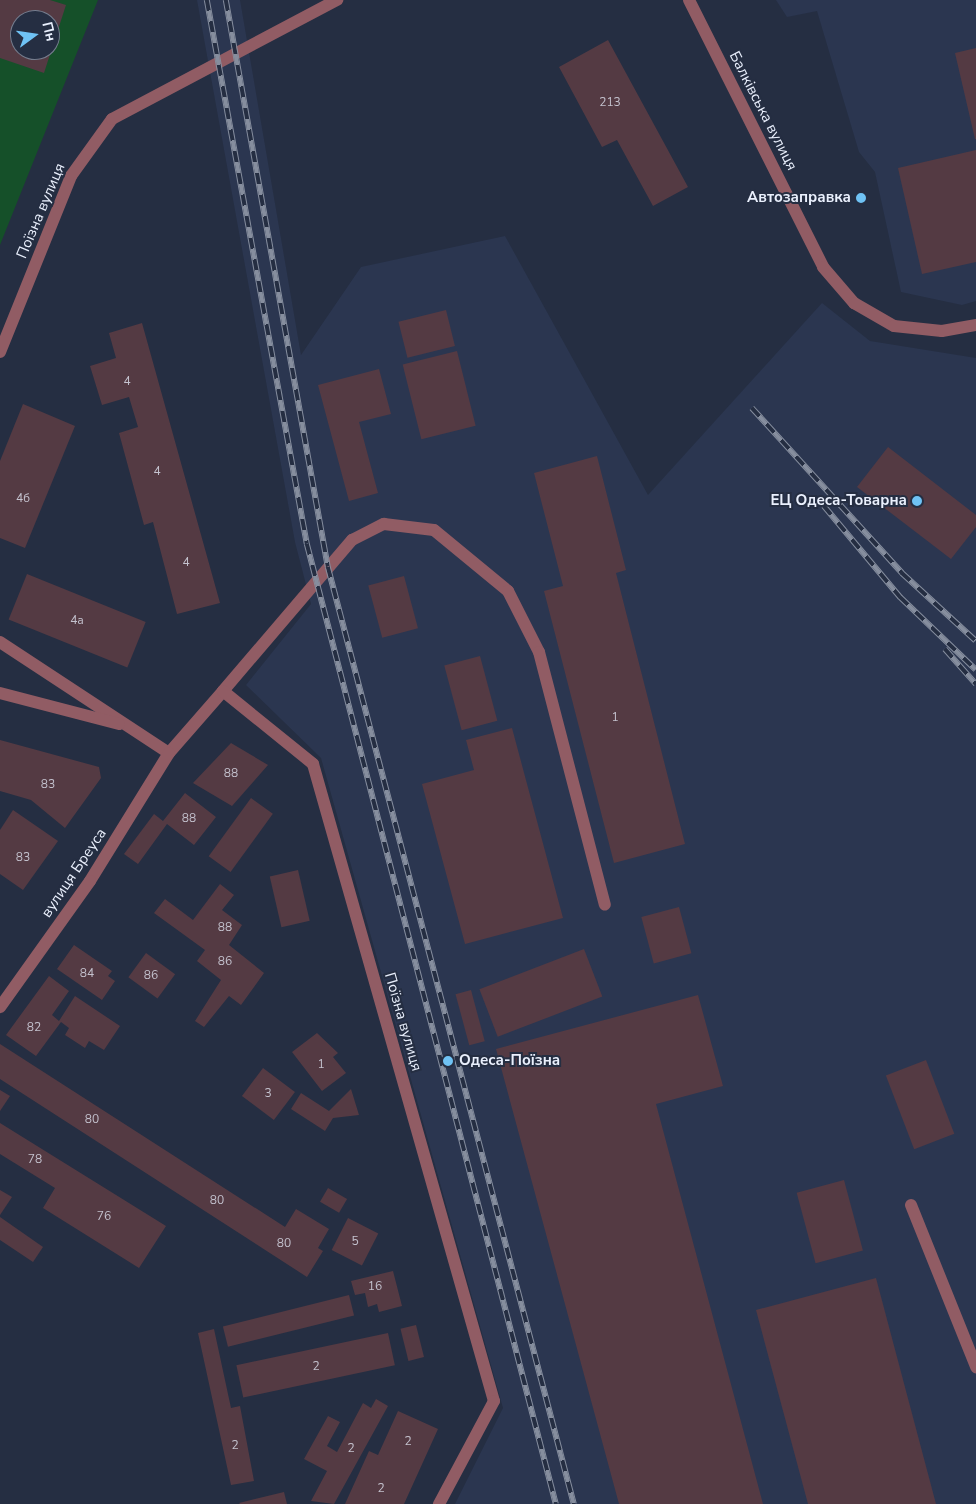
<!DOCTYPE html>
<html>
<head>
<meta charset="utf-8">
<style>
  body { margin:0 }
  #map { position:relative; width:976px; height:1504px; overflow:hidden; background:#252e42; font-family:"Nunito Sans",sans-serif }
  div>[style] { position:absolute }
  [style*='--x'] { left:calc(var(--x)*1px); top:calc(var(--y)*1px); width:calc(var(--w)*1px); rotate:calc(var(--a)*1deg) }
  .built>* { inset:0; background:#2b3650 }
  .green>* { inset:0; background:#155029 }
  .building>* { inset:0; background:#543a43; transform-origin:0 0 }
  .service>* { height:12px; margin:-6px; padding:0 6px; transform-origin:6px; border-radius:6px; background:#915c64 }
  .minor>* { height:12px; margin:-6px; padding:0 6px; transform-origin:6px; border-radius:6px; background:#915c64 }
  .tertiary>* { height:12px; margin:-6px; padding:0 6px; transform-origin:6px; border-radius:6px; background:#915c64 }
  .rail>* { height:5.5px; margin-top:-2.75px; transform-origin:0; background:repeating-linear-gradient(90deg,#252e42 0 11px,#868e9e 0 22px); box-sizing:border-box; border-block:1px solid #868e9e }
  .dots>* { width:14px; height:14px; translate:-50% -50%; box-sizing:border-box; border:2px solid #252e42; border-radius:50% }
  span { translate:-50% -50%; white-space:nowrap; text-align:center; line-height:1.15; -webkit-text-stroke:4px #252e42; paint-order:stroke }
  .number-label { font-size:12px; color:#c4c2ce }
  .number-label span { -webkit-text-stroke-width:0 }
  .street-label { font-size:15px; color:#eaf0fd }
  .poi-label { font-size:15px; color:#eaf0fd; font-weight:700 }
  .right { translate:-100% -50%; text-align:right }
  .left { translate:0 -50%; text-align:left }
  .north { position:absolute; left:10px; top:10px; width:50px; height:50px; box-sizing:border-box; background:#252e42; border:1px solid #747c8d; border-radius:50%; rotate:76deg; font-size:14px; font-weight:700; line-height:20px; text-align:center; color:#eaf0fd }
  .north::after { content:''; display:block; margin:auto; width:18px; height:22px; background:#6fc2f4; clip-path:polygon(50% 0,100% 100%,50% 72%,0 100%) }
</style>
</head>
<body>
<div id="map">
  <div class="built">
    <i style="clip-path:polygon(197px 0,240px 0,301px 355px,361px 267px,505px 236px,648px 495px,822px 303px,870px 341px,976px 358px,976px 1504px,455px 1504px,503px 1408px,321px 758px,246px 685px,311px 604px,295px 542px)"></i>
    <i style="clip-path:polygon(776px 0,976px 0,976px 301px,962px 305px,901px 292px,875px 172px,859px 152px,817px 11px,787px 17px)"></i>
  </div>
  <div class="green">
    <i style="clip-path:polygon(evenodd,0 0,98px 0,0 245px,0 0,20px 20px,50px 20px,50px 50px,20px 50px,20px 20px)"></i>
  </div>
  <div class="building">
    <i style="clip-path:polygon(evenodd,0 0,50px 0,66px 5px,44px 73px,0 58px,0 0,20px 20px,50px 20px,50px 50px,20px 50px,20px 20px)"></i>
    <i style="clip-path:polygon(608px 40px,688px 187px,653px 206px,617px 140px,602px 147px,559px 67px)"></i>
    <i style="clip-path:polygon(976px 48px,976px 139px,975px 139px,955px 53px)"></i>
    <i style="clip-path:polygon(976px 150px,976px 262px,922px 274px,898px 168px)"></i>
    <i style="left:446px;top:310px;width:37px;height:49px;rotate:76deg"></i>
    <i style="clip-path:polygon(142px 323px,220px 603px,177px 614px,153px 522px,144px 525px,119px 433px,138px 427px,129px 397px,102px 405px,90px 366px,116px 358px,109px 333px)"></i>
    <i style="left:457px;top:351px;width:77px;height:56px;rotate:76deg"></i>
    <i style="clip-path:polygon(379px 369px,391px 414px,359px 422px,378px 493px,349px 501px,318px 385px)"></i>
    <i style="clip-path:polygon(23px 404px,75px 426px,25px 548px,0 538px,0 461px)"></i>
    <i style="clip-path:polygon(888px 447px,976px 515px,976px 527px,951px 559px,857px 487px)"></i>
    <i style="clip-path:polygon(597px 456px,626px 570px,616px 573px,685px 844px,614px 863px,544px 591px,563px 586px,534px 473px)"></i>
    <i style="left:27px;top:574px;width:128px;height:49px;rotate:22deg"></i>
    <i style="left:404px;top:576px;width:54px;height:37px;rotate:75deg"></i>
    <i style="left:480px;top:656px;width:67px;height:37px;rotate:75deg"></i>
    <i style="clip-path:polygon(512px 728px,563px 918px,465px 944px,422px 784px,474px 770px,466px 740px)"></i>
    <i style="clip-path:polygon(0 740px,99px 767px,101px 778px,65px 828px,31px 800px,0 791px)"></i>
    <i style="clip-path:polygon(231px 743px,268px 765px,232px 806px,193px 783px)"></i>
    <i style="clip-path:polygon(185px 793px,216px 817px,194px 845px,167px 824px,138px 864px,124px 854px,154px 814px,163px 821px)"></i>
    <i style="left:251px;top:798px;width:27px;height:72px;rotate:36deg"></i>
    <i style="clip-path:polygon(13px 810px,58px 841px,23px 890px,0 874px,0 830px)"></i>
    <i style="left:298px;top:870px;width:52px;height:29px;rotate:77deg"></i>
    <i style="clip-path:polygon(220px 884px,234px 895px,222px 910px,242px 925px,229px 945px,264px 973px,241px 1005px,229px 996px,204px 1027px,195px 1021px,221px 980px,197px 961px,205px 950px,154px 913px,165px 899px,193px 920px)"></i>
    <i style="left:679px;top:907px;width:48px;height:39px;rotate:75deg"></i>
    <i style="clip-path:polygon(74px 945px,112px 971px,108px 976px,115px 981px,102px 1000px,57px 969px)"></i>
    <i style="left:584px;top:949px;width:51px;height:112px;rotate:69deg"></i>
    <i style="left:146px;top:953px;width:36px;height:30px;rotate:36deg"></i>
    <i style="clip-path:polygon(49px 976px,69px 991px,52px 1015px,59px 1021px,75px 996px,120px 1026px,104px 1050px,89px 1041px,85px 1048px,65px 1035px,69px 1028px,61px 1022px,36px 1056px,6px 1035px)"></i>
    <i style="left:471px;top:990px;width:53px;height:16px;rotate:75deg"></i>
    <i style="clip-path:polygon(698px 995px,723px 1086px,656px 1104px,763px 1504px,619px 1504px,496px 1049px)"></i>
    <i style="clip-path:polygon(317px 1033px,338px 1053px,333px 1057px,346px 1073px,322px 1091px,292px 1052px)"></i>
    <i style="clip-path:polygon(0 1044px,285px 1227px,296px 1209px,329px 1229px,318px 1248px,323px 1251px,307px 1277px,0 1079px)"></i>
    <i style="left:926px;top:1060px;width:79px;height:43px;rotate:69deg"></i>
    <i style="left:263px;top:1068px;width:40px;height:35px;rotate:37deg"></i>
    <i style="clip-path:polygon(351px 1089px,359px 1115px,333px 1118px,325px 1131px,291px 1109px,301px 1093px,329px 1111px)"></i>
    <i style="clip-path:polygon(0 1090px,10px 1096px,0 1111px)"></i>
    <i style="clip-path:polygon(0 1123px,166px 1226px,139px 1268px,43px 1208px,55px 1188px,0 1154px)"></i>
    <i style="left:844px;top:1180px;width:73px;height:49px;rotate:75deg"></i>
    <i style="left:328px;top:1188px;width:22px;height:16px;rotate:30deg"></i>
    <i style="clip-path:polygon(0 1190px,12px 1197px,0 1215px)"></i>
    <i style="clip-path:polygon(0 1217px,43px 1247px,33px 1262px,0 1240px)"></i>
    <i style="left:348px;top:1218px;width:34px;height:36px;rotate:27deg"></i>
    <i style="clip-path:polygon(393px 1271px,402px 1306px,379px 1312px,377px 1304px,368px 1307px,365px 1293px,355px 1295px,351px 1281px)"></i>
    <i style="clip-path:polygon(876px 1278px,936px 1504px,808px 1504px,756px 1310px)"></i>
    <i style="left:349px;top:1295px;width:21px;height:130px;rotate:76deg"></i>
    <i style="left:416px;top:1325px;width:33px;height:16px;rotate:76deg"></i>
    <i style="clip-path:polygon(214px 1329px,231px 1408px,240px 1406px,254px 1481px,231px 1485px,198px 1333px)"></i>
    <i style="left:388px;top:1333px;width:33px;height:155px;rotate:78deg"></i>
    <i style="clip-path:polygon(376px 1399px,388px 1406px,334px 1504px,311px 1501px,327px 1471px,304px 1459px,328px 1416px,340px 1422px,327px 1446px,337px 1452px,363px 1403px,371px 1408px)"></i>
    <i style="clip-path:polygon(398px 1411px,438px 1429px,404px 1504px,345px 1504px,369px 1451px,378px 1455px)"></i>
    <i style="clip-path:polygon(284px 1492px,287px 1504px,240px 1504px,239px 1503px)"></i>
  </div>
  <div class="service">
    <i style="--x:223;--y:691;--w:199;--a:-49.5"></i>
    <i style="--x:352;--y:540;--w:36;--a:-27"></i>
    <i style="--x:384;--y:524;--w:50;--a:6.8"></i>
    <i style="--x:434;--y:530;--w:96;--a:39.5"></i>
    <i style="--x:508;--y:591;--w:68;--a:63.1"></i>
    <i style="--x:539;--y:652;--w:261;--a:75.4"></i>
    <i style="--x:911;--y:1205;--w:175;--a:68.1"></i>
  </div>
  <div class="minor">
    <i style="--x:169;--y:753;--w:82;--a:-48.9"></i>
    <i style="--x:223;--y:691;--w:116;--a:39"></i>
    <i style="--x:313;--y:764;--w:662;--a:74.14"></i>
    <i style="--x:494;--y:1401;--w:117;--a:118.1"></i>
  </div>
  <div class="tertiary">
    <i style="--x:689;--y:0;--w:299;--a:63.3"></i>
    <i style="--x:823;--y:267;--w:48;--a:49.3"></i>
    <i style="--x:854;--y:303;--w:46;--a:29.9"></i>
    <i style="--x:894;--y:326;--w:48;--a:5.9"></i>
    <i style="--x:942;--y:331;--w:35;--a:-10"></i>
    <i style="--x:0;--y:352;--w:190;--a:-68"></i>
    <i style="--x:71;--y:176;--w:70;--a:-54.3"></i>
    <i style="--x:112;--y:119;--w:255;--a:-27.9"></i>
    <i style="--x:0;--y:642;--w:202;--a:33.3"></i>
    <i style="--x:169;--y:753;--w:150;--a:121.7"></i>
    <i style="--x:90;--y:881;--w:155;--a:125.5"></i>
    <i style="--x:0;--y:693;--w:123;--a:14.6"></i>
  </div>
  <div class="rail">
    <i style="--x:207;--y:0;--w:553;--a:79.58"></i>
    <i style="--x:307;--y:544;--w:992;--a:75.46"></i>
    <i style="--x:226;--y:0;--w:576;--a:79.8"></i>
    <i style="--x:328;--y:567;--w:969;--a:75.29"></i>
    <i style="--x:752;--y:408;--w:223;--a:47.7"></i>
    <i style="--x:902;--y:573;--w:100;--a:42.6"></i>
    <i style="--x:824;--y:506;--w:119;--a:50.1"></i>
    <i style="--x:900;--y:597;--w:105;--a:43.8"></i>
    <i style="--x:945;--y:649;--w:47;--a:48.5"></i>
  </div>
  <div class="dots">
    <i style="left:861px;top:198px;background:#6fc2f4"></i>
    <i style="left:917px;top:501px;background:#6fc2f4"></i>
    <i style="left:448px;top:1061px;background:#6fc2f4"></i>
  </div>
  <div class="number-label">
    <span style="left:610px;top:103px">213</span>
    <span style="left:127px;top:382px">4</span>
    <span style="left:157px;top:472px">4</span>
    <span style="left:23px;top:499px">4б</span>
    <span style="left:186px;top:563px">4</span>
    <span style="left:77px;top:621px">4а</span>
    <span style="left:615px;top:718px">1</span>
    <span style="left:231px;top:774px">88</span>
    <span style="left:48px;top:785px">83</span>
    <span style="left:189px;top:819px">88</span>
    <span style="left:23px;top:858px">83</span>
    <span style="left:225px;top:928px">88</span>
    <span style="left:225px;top:962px">86</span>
    <span style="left:87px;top:974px">84</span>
    <span style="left:151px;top:976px">86</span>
    <span style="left:34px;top:1028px">82</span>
    <span style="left:321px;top:1065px">1</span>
    <span style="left:268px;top:1094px">3</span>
    <span style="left:92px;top:1120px">80</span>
    <span style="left:35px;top:1160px">78</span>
    <span style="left:217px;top:1201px">80</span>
    <span style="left:104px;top:1217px">76</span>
    <span style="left:355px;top:1242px">5</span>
    <span style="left:284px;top:1244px">80</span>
    <span style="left:375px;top:1287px">16</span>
    <span style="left:316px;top:1367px">2</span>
    <span style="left:408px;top:1442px">2</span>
    <span style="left:235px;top:1446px">2</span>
    <span style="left:351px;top:1449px">2</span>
    <span style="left:381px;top:1489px">2</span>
  </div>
  <div class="street-label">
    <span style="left:763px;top:111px;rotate:63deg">Балківська вулиця</span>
    <span style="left:41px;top:211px;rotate:-67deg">Поїзна вулиця</span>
    <span style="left:74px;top:873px;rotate:-56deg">вулиця Бреуса</span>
    <span style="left:403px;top:1022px;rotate:74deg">Поїзна вулиця</span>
  </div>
  <div class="poi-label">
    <span class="right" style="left:851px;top:198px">Автозаправка</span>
    <span class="right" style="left:907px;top:501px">ЕЦ Одеса-Товарна</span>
    <span class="left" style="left:459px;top:1061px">Одеса-Поїзна</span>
  </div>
  <div class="north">Пн</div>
</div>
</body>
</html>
